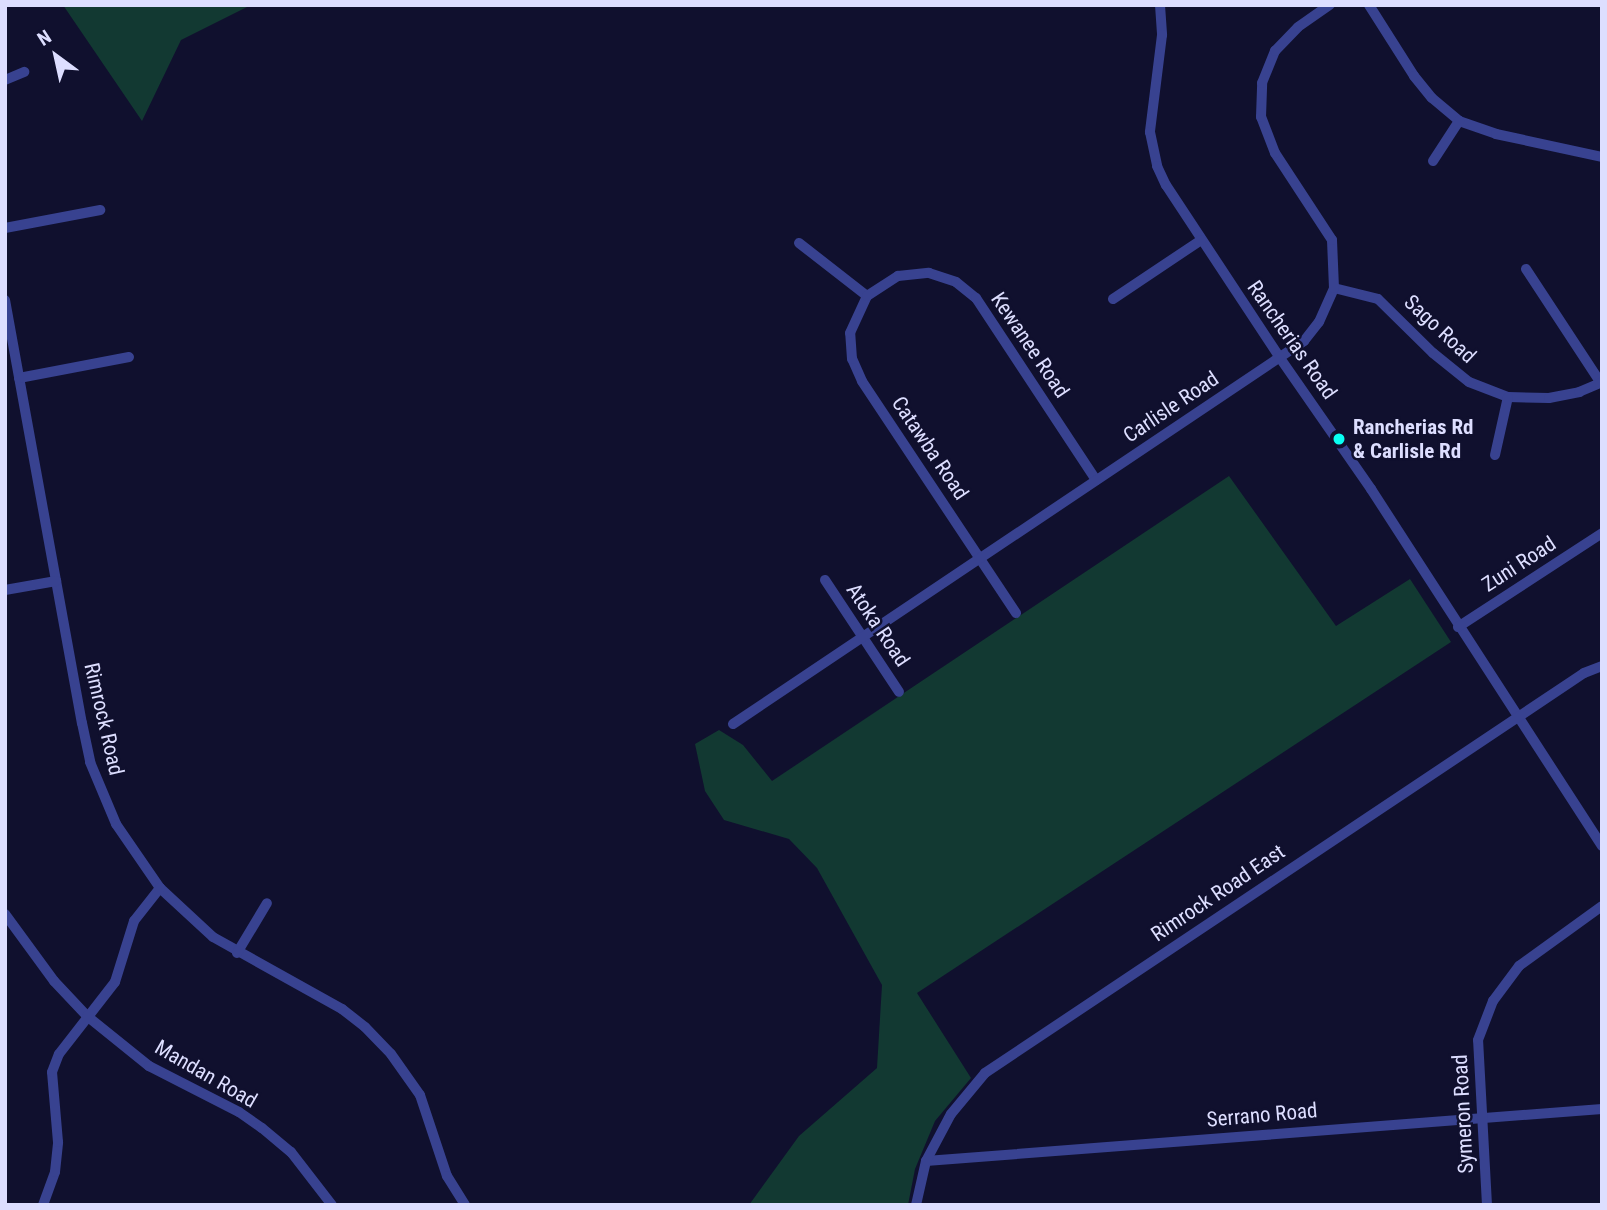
<!DOCTYPE html>
<html>
<head>
<meta charset="utf-8">
<style>
  body { margin:0 }
  #map { position:relative; width:1607px; height:1210px; overflow:hidden; background:#10102e; font-family:"Roboto Condensed",sans-serif }
  div>[style] { position:absolute }
  [style*='--x'] { left:calc(var(--x)*1px); top:calc(var(--y)*1px); width:calc(var(--w)*1px); rotate:calc(var(--a)*1deg) }
  .green>* { inset:0; background:#123932 }
  .minor>* { height:10px; margin:-5px; padding:0 5px; transform-origin:5px; border-radius:5px; background:#384290 }
  .dots>* { width:19px; height:19px; translate:-50% -50%; box-sizing:border-box; border:4px solid #10102e; border-radius:50% }
  span { translate:-50% -50%; white-space:nowrap; text-align:center; line-height:1.15; -webkit-text-stroke:5px #10102e; paint-order:stroke }
  .street-label { font-size:21px; color:#dddeff }
  .poi-label { font-size:21px; color:#dddeff; font-weight:700 }
  .left { translate:0 -50%; text-align:left }
  .frame { position:absolute; inset:0; border:7px solid #dddeff; pointer-events:none }
  .north { position:absolute; left:21px; top:21px; width:70px; height:70px; -webkit-text-stroke:5px #10102e; paint-order:stroke; rotate:327deg; font-size:19px; font-weight:700; line-height:28px; text-align:center; color:#dddeff }
  .north::after { content:''; display:block; margin:auto; width:24px; height:32px; background:#dddeff; clip-path:polygon(50% 0,100% 100%,50% 72%,0 100%) }
</style>
</head>
<body>
<div id="map">
  <div class="green">
    <i style="clip-path:polygon(63px 5px,251px 5px,181px 40px,142px 121px)"></i>
    <i style="clip-path:polygon(1229px 476px,1336px 626px,1410px 579px,1451px 642px,917px 993px,971px 1078px,935px 1121px,915px 1169px,908px 1205px,749px 1205px,799px 1136px,877px 1068px,882px 985px,817px 868px,789px 839px,724px 820px,705px 791px,695px 744px,719px 730px,743px 745px,772px 781px)"></i>
  </div>
  <div class="minor">
    <i style="--x:1160;--y:5;--w:30;--a:86"></i>
    <i style="--x:1162;--y:35;--w:98;--a:97.1"></i>
    <i style="--x:1150;--y:132;--w:35;--a:78"></i>
    <i style="--x:1157;--y:166;--w:21;--a:65"></i>
    <i style="--x:1166;--y:185;--w:207;--a:56.6"></i>
    <i style="--x:1280;--y:358;--w:160;--a:55.2"></i>
    <i style="--x:1371;--y:489;--w:425;--a:57.1"></i>
    <i style="--x:1369;--y:5;--w:84;--a:57.6"></i>
    <i style="--x:1414;--y:76;--w:28;--a:51"></i>
    <i style="--x:1432;--y:98;--w:35;--a:40"></i>
    <i style="--x:1459;--y:121;--w:39;--a:19"></i>
    <i style="--x:1496;--y:134;--w:108;--a:12.2"></i>
    <i style="--x:5;--y:80;--w:21;--a:-23"></i>
    <i style="--x:1433;--y:161;--w:48;--a:-57"></i>
    <i style="--x:5;--y:228;--w:97;--a:-10.7"></i>
    <i style="--x:799;--y:243;--w:86;--a:37.9"></i>
    <i style="--x:1526;--y:269;--w:136;--a:56.7"></i>
    <i style="--x:1334;--y:288;--w:45;--a:14"></i>
    <i style="--x:1378;--y:299;--w:77;--a:44.5"></i>
    <i style="--x:1433;--y:353;--w:46;--a:38.9"></i>
    <i style="--x:1469;--y:382;--w:42;--a:21"></i>
    <i style="--x:1508;--y:397;--w:41;--a:1.4"></i>
    <i style="--x:1549;--y:398;--w:31;--a:-11"></i>
    <i style="--x:1579;--y:392;--w:25;--a:-23"></i>
    <i style="--x:1113;--y:299;--w:106;--a:-33.8"></i>
    <i style="--x:5;--y:300;--w:430;--a:79.7"></i>
    <i style="--x:82;--y:723;--w:40;--a:78"></i>
    <i style="--x:90;--y:762;--w:67;--a:67.2"></i>
    <i style="--x:116;--y:824;--w:78;--a:55.5"></i>
    <i style="--x:160;--y:888;--w:72;--a:42.8"></i>
    <i style="--x:213;--y:937;--w:148;--a:29.2"></i>
    <i style="--x:342;--y:1009;--w:29;--a:38"></i>
    <i style="--x:365;--y:1027;--w:37;--a:46"></i>
    <i style="--x:391;--y:1054;--w:50;--a:54.7"></i>
    <i style="--x:420;--y:1095;--w:85;--a:71.6"></i>
    <i style="--x:447;--y:1176;--w:34;--a:58"></i>
    <i style="--x:19;--y:378;--w:112;--a:-10.8"></i>
    <i style="--x:1495;--y:455;--w:59;--a:-77.4"></i>
    <i style="--x:825;--y:580;--w:134;--a:56.5"></i>
    <i style="--x:5;--y:590;--w:52;--a:-10"></i>
    <i style="--x:1016;--y:613;--w:278;--a:-123.6"></i>
    <i style="--x:862;--y:381;--w:24;--a:-114"></i>
    <i style="--x:852;--y:359;--w:26;--a:-94"></i>
    <i style="--x:850;--y:333;--w:41;--a:-65.3"></i>
    <i style="--x:867;--y:296;--w:37;--a:-33"></i>
    <i style="--x:898;--y:276;--w:31;--a:-6"></i>
    <i style="--x:929;--y:273;--w:28;--a:18"></i>
    <i style="--x:956;--y:282;--w:26;--a:39"></i>
    <i style="--x:976;--y:298;--w:218;--a:56.6"></i>
    <i style="--x:1458;--y:627;--w:172;--a:-33.1"></i>
    <i style="--x:733;--y:724;--w:688;--a:-33.85"></i>
    <i style="--x:1304;--y:341;--w:24;--a:-52"></i>
    <i style="--x:1319;--y:322;--w:37;--a:-66"></i>
    <i style="--x:1334;--y:288;--w:48;--a:-92.4"></i>
    <i style="--x:1332;--y:240;--w:104;--a:-123.2"></i>
    <i style="--x:1275;--y:153;--w:39;--a:-111"></i>
    <i style="--x:1261;--y:117;--w:34;--a:-88"></i>
    <i style="--x:1262;--y:83;--w:35;--a:-68"></i>
    <i style="--x:1275;--y:51;--w:33;--a:-46"></i>
    <i style="--x:1298;--y:27;--w:39;--a:-35"></i>
    <i style="--x:5;--y:914;--w:83;--a:53.8"></i>
    <i style="--x:54;--y:981;--w:48;--a:46.7"></i>
    <i style="--x:87;--y:1016;--w:80;--a:38.9"></i>
    <i style="--x:149;--y:1066;--w:101;--a:27.1"></i>
    <i style="--x:239;--y:1112;--w:28;--a:35"></i>
    <i style="--x:262;--y:1128;--w:38;--a:40"></i>
    <i style="--x:291;--y:1152;--w:67;--a:52.3"></i>
    <i style="--x:237;--y:953;--w:58;--a:-59"></i>
    <i style="--x:926;--y:1161;--w:678;--a:-4.4"></i>
    <i style="--x:43;--y:1205;--w:35;--a:-70"></i>
    <i style="--x:55;--y:1172;--w:30;--a:-84"></i>
    <i style="--x:58;--y:1142;--w:70;--a:-94.9"></i>
    <i style="--x:52;--y:1072;--w:19;--a:-69"></i>
    <i style="--x:59;--y:1054;--w:91;--a:-52.1"></i>
    <i style="--x:115;--y:982;--w:64;--a:-72.7"></i>
    <i style="--x:134;--y:921;--w:42;--a:-51.8"></i>
    <i style="--x:916;--y:1205;--w:45;--a:-77.2"></i>
    <i style="--x:926;--y:1161;--w:53;--a:-62"></i>
    <i style="--x:951;--y:1114;--w:53;--a:-50.3"></i>
    <i style="--x:985;--y:1073;--w:720;--a:-33.73"></i>
    <i style="--x:1584;--y:673;--w:19;--a:-21"></i>
    <i style="--x:1487;--y:1205;--w:165;--a:-93.1"></i>
    <i style="--x:1478;--y:1040;--w:42;--a:-69"></i>
    <i style="--x:1493;--y:1001;--w:44;--a:-53.4"></i>
    <i style="--x:1519;--y:966;--w:102;--a:-35.9"></i>
  </div>
  <div class="dots">
    <i style="left:1339px;top:439px;background:#09fff3"></i>
  </div>
  <div class="street-label">
    <span style="left:1440px;top:329px;rotate:43deg">Sago Road</span>
    <span style="left:1292px;top:340px;rotate:55deg">Rancherias Road</span>
    <span style="left:1030px;top:345px;rotate:56deg">Kewanee Road</span>
    <span style="left:1171px;top:407px;rotate:-34deg">Carlisle Road</span>
    <span style="left:930px;top:448px;rotate:56deg">Catawba Road</span>
    <span style="left:1519px;top:564px;rotate:-33deg">Zuni Road</span>
    <span style="left:878px;top:625px;rotate:56deg">Atoka Road</span>
    <span style="left:104px;top:719px;rotate:77deg">Rimrock Road</span>
    <span style="left:1218px;top:893px;rotate:-34deg">Rimrock Road East</span>
    <span style="left:206px;top:1074px;rotate:30deg">Mandan Road</span>
    <span style="left:1463px;top:1114px;rotate:-93deg">Symeron Road</span>
    <span style="left:1262px;top:1115px;rotate:-5deg">Serrano Road</span>
  </div>
  <div class="poi-label">
    <span class="left" style="left:1353px;top:439px">Rancherias Rd<br>&amp; Carlisle Rd</span>
  </div>
  <div class="frame"></div>
  <div class="north">N</div>
</div>
</body>
</html>
